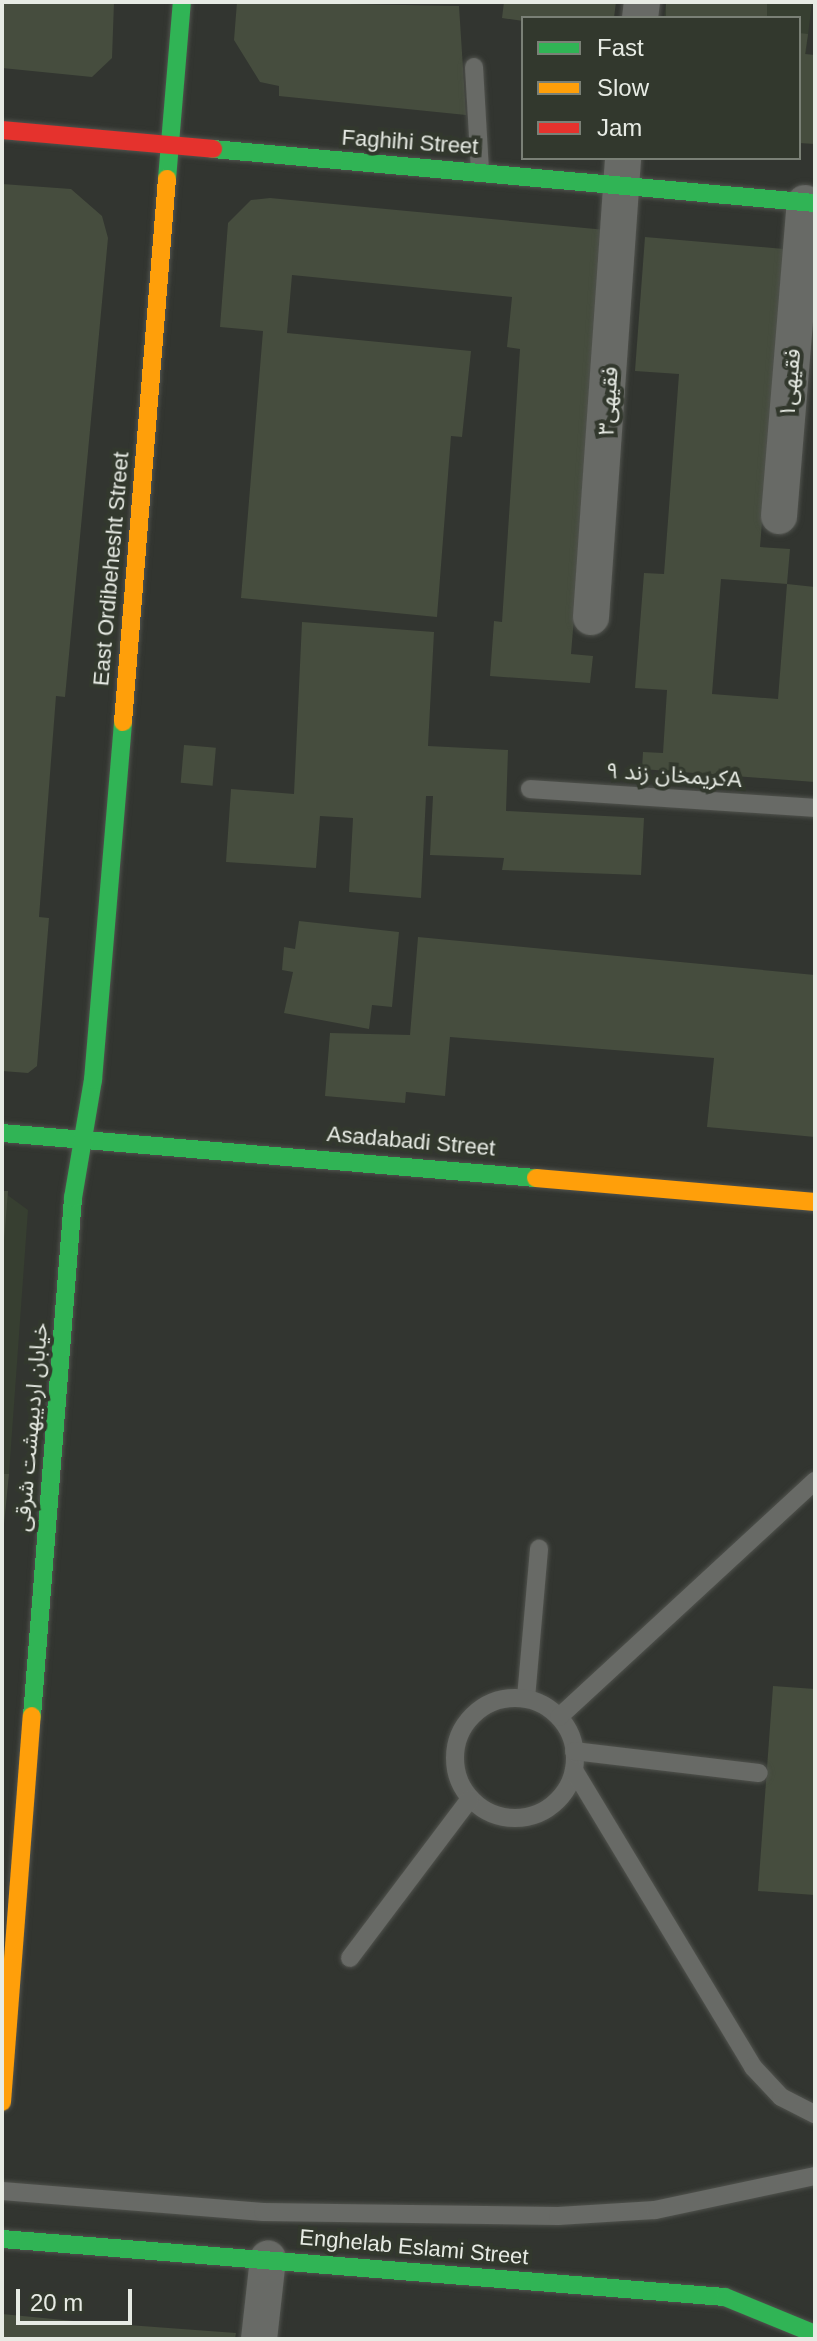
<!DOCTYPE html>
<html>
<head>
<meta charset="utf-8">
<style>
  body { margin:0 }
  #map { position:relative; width:817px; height:2341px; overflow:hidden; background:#323530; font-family:Arial,"Noto Sans Arabic",sans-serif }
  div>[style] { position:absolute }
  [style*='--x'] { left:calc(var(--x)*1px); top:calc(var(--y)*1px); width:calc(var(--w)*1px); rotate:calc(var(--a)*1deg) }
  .built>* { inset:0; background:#373f31 }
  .building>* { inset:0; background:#464d3e; transform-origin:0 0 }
  .roads { filter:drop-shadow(0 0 2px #50524d) drop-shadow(0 0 2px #50524d) }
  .lane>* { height:18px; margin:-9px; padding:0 9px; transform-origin:9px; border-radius:9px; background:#686a66 }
  .lane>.ring { margin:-9px; padding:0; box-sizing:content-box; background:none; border:18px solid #686a66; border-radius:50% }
  .street>* { height:36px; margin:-18px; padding:0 18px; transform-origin:18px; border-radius:18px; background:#686a66 }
  .fast>* { height:18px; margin:-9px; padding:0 9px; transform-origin:9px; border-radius:9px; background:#30b455 }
  .slow>* { height:18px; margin:-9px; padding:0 9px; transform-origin:9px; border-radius:9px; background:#ff9f0a }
  .jam>* { height:18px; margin:-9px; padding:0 9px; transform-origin:9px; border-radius:9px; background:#e5322d }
  span { translate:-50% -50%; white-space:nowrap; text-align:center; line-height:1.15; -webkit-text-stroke:8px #32382d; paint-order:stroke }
  .street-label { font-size:22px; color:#e7ebe4 }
  .frame { position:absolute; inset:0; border:4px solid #e7ebe4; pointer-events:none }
  .legend { position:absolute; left:521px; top:16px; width:280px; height:144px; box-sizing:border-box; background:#32382d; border:2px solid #7a8076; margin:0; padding:10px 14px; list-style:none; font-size:24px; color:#e7ebe4 }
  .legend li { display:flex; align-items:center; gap:16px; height:40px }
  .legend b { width:40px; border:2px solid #7a8076 }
  .scale { position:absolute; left:16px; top:2289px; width:116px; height:36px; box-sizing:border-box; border:4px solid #e7ebe4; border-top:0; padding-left:10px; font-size:24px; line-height:28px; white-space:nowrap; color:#e7ebe4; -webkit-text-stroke:6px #32382d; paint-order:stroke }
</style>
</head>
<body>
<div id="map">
  <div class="built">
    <i style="clip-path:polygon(666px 2px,812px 2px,799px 110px,799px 18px,664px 18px)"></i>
    <i style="clip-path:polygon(2px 1191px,28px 1210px,9px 1474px,2px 1474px)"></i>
  </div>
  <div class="building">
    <i style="clip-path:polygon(2px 2px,114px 2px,112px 58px,92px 77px,2px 68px)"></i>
    <i style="clip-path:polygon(237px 2px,459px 6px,466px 115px,279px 96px,279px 86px,260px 82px,234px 40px)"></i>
    <i style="clip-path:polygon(504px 2px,616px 2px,614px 18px,523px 21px,502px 18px)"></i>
    <i style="left:666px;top:2px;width:101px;height:16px"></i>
    <i style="clip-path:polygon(799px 33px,808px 34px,805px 54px,815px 55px,815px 144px,799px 143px)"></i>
    <i style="clip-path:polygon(2px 184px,71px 189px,102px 216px,108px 238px,65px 697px,56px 696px,39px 917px,49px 918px,37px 1066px,28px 1073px,2px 1071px)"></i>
    <i style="clip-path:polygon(270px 198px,606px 230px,571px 654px,593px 656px,590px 683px,490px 676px,494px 621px,502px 622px,520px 349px,507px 347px,512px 297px,292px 275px,287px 333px,471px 351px,462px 437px,451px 436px,437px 617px,241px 598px,263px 331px,220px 327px,228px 223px,251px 200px)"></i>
    <i style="clip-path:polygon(645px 237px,784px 249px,760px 547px,790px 549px,787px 584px,721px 579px,712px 694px,778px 699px,787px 584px,815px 587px,815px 782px,642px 769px,643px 752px,663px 753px,667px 690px,635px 688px,644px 573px,664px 574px,679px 374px,635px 371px)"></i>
    <i style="clip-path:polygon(302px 622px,434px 632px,428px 746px,508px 750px,506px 811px,644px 818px,641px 875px,502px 870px,504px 858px,430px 855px,433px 796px,426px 796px,421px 898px,349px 892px,353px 818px,320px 816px,316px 868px,226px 862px,231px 789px,294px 794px)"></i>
    <i style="left:184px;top:745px;width:32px;height:38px;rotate:5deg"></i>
    <i style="clip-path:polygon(299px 921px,399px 932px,392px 1007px,372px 1005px,369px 1029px,284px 1013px,293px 972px,282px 970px,284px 947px,295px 949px)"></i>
    <i style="clip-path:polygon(418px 937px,815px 975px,815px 1137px,707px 1127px,714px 1058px,450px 1037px,445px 1096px,406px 1092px,405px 1103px,325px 1096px,330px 1033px,410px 1035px)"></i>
    <i style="clip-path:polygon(2px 1191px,8px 1191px,4px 1241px,2px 1241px)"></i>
    <i style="clip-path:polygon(2px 1474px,9px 1474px,4px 1524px,2px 1524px)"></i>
    <i style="clip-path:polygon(773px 1686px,815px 1689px,815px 1895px,758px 1891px)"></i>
    <i style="clip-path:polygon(2px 2314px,74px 2321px,236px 2333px,235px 2339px,2px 2339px)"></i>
  </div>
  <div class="roads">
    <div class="lane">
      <i style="--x:474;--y:67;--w:103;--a:86.7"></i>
      <i style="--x:530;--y:789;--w:286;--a:3.8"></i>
      <i style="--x:526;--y:1698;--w:150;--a:-85"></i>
      <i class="ring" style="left:455px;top:1698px;width:102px;height:102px"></i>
      <i style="--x:559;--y:1717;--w:348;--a:-42.7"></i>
      <i style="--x:574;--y:1751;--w:186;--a:6.8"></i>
      <i style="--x:574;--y:1770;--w:347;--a:58.9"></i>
      <i style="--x:753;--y:2067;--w:41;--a:47"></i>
      <i style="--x:781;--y:2097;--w:38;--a:27"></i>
      <i style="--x:350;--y:1958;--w:199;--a:-53"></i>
      <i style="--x:2;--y:2191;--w:262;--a:4.6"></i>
      <i style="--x:263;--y:2212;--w:295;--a:0.8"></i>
      <i style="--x:558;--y:2216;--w:97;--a:-3.5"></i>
      <i style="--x:655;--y:2210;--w:164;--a:-12"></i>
    </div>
    <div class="street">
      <i style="--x:640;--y:18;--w:16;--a:-83"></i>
      <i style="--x:779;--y:516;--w:314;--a:-85.3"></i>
      <i style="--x:591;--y:617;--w:460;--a:-86"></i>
      <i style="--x:259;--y:2339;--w:81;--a:-83.6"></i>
    </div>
    <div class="fast">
      <i style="--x:213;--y:149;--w:604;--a:5.13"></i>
      <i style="--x:167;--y:179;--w:178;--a:-85.2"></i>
      <i style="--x:2;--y:1133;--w:536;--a:4.82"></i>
      <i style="--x:32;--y:1716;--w:520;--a:-85.47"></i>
      <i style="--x:73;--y:1198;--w:120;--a:-80.4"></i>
      <i style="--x:93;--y:1080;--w:359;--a:-85.2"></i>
      <i style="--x:2;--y:2239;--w:725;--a:4.59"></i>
      <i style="--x:725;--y:2297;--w:97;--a:22.3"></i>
    </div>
    <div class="slow">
      <i style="--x:123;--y:722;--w:545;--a:-85.37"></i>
      <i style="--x:536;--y:1178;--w:280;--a:4.9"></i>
      <i style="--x:2;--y:2102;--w:387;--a:-85.6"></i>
    </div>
    <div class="jam">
      <i style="--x:2;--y:130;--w:212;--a:5.1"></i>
    </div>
  </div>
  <div class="street-label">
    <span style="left:410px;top:142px;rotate:4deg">Faghihi Street</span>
    <span style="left:790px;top:383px;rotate:-85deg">فقیهی۱</span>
    <span style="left:608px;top:401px;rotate:-86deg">فقیهی۳</span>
    <span style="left:111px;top:569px;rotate:-85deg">East Ordibehesht Street</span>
    <span style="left:674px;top:775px;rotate:4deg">کریمخان زند ۹A</span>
    <span style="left:411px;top:1141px;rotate:5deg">Asadabadi Street</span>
    <span style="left:31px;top:1427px;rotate:-85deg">خیابان اردیبهشت شرقی</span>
    <span style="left:414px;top:2247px;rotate:5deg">Enghelab Eslami Street</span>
  </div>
  <div class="frame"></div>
  <ul class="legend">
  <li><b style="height:10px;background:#30b455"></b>Fast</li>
  <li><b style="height:10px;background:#ff9f0a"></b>Slow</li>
  <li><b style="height:10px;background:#e5322d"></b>Jam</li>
  </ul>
  <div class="scale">20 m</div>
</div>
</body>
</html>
